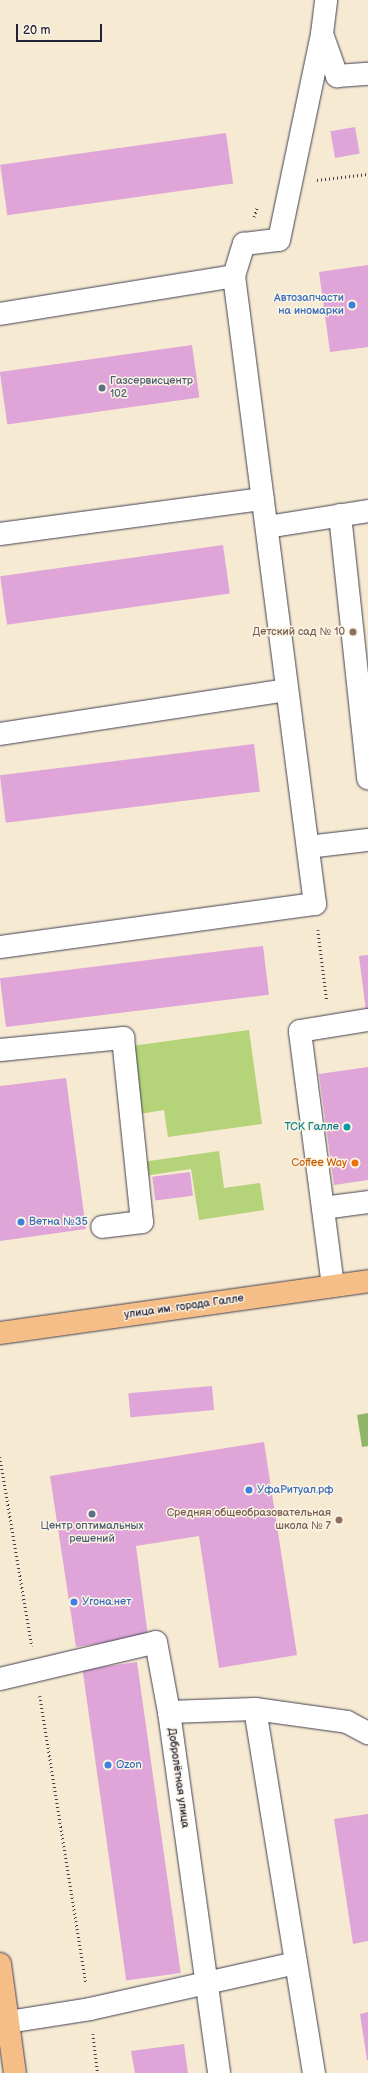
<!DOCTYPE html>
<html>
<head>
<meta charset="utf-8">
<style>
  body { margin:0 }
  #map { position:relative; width:368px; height:2073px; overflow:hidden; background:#f6ead2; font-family:"Balsamiq Sans",sans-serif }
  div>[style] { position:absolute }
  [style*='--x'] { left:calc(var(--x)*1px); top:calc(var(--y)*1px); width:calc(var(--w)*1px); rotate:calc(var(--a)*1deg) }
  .green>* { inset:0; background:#b5d379 }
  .forest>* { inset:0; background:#90b569 }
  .building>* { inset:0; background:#dfa5d8; transform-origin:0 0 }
  .path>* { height:2.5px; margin-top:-1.25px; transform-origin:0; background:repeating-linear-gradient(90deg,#424052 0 1px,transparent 0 4px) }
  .roads { filter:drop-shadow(0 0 1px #424052) drop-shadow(0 0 1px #424052) }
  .minor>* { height:22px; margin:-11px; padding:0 11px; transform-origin:11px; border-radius:11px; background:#fff }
  .major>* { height:22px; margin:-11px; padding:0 11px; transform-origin:11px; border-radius:11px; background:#f6be87 }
  .dots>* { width:11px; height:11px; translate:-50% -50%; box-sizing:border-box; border:2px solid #fcf5e5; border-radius:50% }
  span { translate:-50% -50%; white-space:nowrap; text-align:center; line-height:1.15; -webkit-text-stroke:3px #fcf5e5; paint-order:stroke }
  .shop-label { font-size:11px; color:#366cbe }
  .right { translate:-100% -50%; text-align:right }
  .left { translate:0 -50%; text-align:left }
  .service-label { font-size:11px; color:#4e5e75 }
  .education-label { font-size:11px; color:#785e54 }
  .culture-label { font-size:11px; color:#0d838f }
  .food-label { font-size:11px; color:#c56008 }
  .street-label { font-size:11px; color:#22223b }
  .scale { position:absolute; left:16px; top:24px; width:86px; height:18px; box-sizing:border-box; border:2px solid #22223b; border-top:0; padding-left:5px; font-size:12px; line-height:14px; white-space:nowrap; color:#22223b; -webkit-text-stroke:3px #fcf5e5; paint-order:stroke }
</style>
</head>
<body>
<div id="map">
  <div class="green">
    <i style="clip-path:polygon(249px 1030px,262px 1124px,168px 1137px,164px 1110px,140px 1114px,131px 1046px)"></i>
    <i style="clip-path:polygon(219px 1151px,224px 1188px,260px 1183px,264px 1210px,199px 1220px,191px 1169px,144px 1176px,142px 1162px)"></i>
  </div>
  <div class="forest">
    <i style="clip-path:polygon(368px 1413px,368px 1446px,362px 1447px,357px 1415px)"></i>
  </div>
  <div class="building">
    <i style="left:355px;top:127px;width:27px;height:25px;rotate:80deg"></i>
    <i style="left:226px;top:133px;width:51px;height:228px;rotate:82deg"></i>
    <i style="clip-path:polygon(368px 265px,368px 347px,330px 352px,319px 272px)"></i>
    <i style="left:192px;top:345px;width:53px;height:194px;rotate:82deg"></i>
    <i style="left:223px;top:545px;width:49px;height:225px;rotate:82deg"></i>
    <i style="left:254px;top:744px;width:48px;height:256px;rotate:83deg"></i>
    <i style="left:263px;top:946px;width:49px;height:265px;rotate:83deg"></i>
    <i style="clip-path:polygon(368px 955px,368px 1019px,367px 1019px,359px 956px)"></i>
    <i style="clip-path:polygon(368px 1067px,368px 1180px,334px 1185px,319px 1074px)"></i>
    <i style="clip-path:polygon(66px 1078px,86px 1229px,0 1241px,0 1086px)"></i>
    <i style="left:190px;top:1172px;width:24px;height:38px;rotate:83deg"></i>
    <i style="left:212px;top:1386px;width:24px;height:84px;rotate:85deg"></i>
    <i style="clip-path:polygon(264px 1442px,297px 1655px,219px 1668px,199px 1536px,136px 1546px,148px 1636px,76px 1647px,50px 1476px)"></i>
    <i style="left:137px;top:1662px;width:314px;height:55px;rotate:82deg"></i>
    <i style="clip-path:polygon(368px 1814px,368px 1941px,353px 1944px,334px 1819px)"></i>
    <i style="clip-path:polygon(368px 2012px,368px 2060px,367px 2060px,360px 2014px)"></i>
    <i style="clip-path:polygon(184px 2044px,188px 2073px,135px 2073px,131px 2051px)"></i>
  </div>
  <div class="path">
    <i style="--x:317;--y:180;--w:51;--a:-6.7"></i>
    <i style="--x:254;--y:217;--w:10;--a:-73"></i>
    <i style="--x:318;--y:930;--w:72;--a:82.8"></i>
    <i style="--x:0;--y:1457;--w:192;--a:80.4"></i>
    <i style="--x:40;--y:1696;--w:291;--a:80.9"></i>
    <i style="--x:93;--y:2034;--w:39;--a:83"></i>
  </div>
  <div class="roads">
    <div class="minor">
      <i style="--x:322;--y:34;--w:45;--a:70.3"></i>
      <i style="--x:337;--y:76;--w:31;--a:-4"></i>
      <i style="--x:0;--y:314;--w:237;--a:-9.2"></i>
      <i style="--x:340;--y:515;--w:265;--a:83.9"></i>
      <i style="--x:267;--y:527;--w:102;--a:-9"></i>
      <i style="--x:0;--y:534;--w:265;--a:-7.6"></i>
      <i style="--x:0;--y:734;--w:290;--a:-8.7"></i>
      <i style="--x:308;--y:847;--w:60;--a:-6.7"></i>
      <i style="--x:0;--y:947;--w:318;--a:-7.8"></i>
      <i style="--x:315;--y:904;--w:633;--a:-97.35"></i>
      <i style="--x:234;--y:276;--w:34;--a:-73"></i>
      <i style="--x:244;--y:244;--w:35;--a:-7"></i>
      <i style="--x:279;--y:240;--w:210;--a:-78.2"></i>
      <i style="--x:322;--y:34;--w:34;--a:-83"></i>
      <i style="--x:0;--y:1050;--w:124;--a:-5.6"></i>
      <i style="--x:123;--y:1038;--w:185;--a:84.1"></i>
      <i style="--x:142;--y:1222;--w:40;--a:172.9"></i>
      <i style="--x:323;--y:1208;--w:45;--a:-7.6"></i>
      <i style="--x:333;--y:1286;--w:257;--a:-97.4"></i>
      <i style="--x:300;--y:1031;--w:69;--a:-9.2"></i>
      <i style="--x:0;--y:1679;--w:160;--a:-13.3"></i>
      <i style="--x:156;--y:1642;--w:71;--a:79.5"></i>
      <i style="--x:169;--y:1712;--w:364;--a:82.1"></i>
      <i style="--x:255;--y:1709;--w:369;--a:80.8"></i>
      <i style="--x:169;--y:1712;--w:86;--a:-2"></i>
      <i style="--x:255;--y:1709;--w:93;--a:8"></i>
      <i style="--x:347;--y:1722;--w:24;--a:28"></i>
      <i style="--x:8;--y:2022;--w:83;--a:-9"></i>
      <i style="--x:90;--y:2009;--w:211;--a:-12.6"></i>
    </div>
    <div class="major">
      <i style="--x:0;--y:1333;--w:372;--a:-8"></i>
      <i style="--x:0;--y:1964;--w:110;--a:82.2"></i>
    </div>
  </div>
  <div class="dots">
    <i style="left:352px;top:305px;background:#3f7fe0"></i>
    <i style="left:102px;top:388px;background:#5c6f8a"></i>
    <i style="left:353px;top:632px;background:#8d6e63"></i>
    <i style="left:347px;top:1127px;background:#0f9aa8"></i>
    <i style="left:355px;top:1163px;background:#e8710a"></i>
    <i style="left:21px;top:1222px;background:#3f7fe0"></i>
    <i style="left:249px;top:1490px;background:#3f7fe0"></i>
    <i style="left:92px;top:1514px;background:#5c6f8a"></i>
    <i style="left:339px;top:1520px;background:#8d6e63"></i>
    <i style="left:74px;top:1602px;background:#3f7fe0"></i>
    <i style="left:108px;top:1765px;background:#3f7fe0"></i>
  </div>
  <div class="shop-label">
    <span class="right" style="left:344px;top:305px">Автозапчасти<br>на иномарки</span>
    <span class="left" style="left:29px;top:1222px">Ветна №35</span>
    <span class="left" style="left:257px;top:1490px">УфаРитуал.рф</span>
    <span class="left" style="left:82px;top:1602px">Угона.нет</span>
    <span class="left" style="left:116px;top:1765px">Ozon</span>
  </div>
  <div class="service-label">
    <span class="left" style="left:110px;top:388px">Газсервисцентр<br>102</span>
    <span style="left:92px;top:1533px">Центр оптимальных<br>решений</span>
  </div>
  <div class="education-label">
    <span class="right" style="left:345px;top:632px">Детский сад № 10</span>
    <span class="right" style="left:331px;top:1520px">Средняя общеобразовательная<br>школа № 7</span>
  </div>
  <div class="culture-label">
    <span class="right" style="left:339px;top:1127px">ТСК Галле</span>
  </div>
  <div class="food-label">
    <span class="right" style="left:347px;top:1163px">Coffee Way</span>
  </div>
  <div class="street-label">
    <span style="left:184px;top:1307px;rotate:-8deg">улица им. города Галле</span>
    <span style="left:178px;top:1778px;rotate:82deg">Добролётная улица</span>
  </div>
  <div class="scale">20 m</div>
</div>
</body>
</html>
